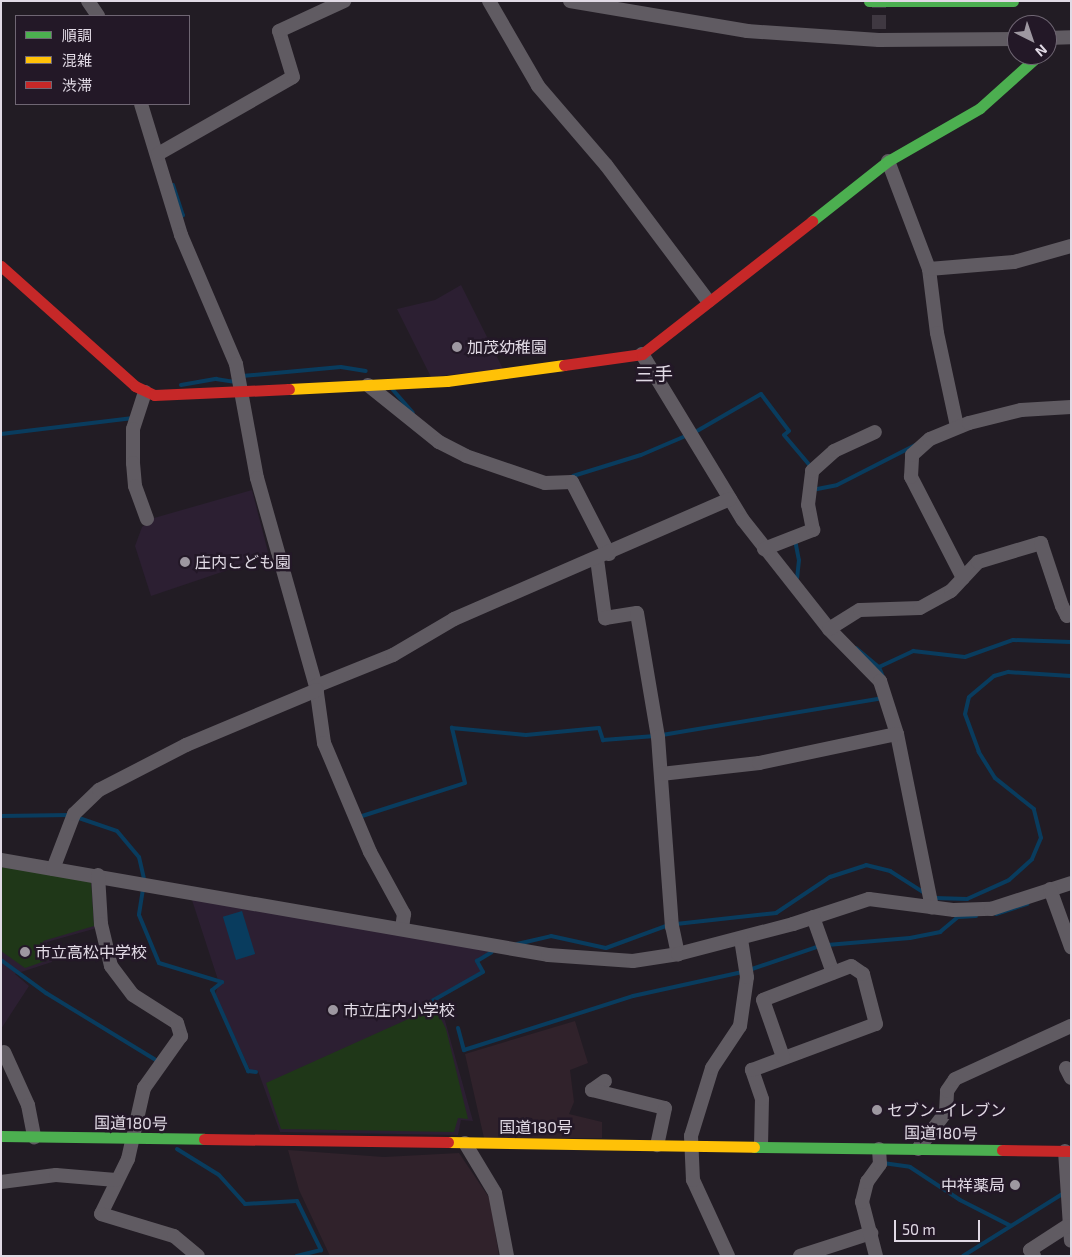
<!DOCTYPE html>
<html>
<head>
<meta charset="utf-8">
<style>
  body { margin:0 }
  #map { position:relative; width:1072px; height:1257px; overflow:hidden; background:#221c24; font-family:"Exo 2","Noto Sans JP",sans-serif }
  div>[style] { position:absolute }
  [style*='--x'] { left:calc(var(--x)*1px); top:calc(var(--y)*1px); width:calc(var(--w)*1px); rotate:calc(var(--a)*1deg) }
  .commercial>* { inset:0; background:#30222b }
  .built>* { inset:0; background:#2c1f32 }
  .green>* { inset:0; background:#1f3718 }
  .water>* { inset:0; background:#093c5e; transform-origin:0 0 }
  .stream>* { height:4px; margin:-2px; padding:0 2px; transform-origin:2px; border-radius:2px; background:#093c5e }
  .street-tunnel>* { height:14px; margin-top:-7px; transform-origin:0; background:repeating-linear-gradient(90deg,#3f3841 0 14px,transparent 0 21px) }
  .street>* { height:14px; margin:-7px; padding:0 7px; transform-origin:7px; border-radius:7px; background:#605b62 }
  .fast>* { height:11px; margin:-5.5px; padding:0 5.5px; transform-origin:5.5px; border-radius:5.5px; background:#4caf50 }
  .slow>* { height:11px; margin:-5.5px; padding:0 5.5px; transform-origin:5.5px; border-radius:5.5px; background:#ffc107 }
  .jam>* { height:11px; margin:-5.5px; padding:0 5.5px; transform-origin:5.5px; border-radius:5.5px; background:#c62828 }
  .dots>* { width:14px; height:14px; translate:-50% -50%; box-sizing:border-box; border:2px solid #231827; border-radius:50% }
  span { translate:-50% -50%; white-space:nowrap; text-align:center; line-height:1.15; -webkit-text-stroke:5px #231827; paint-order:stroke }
  .poi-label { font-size:16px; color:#e1dae5 }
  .left { translate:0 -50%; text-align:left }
  .right { translate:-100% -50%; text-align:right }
  .street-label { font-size:16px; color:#e1dae5 }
  .quarter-label { font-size:19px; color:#e1dae5 }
  .frame { position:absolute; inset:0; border:2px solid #e1dae5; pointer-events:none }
  .legend { position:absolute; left:15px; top:15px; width:175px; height:90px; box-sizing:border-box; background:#231827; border:1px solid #6f6673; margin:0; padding:6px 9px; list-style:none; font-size:15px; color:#e1dae5 }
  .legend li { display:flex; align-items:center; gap:10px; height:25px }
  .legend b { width:25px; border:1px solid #6f6673 }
  .north { position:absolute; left:1007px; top:15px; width:50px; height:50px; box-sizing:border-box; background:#231827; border:1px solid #6f6673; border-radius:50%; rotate:139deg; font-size:14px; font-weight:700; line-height:20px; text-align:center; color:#e1dae5 }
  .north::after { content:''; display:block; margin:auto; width:18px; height:22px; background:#9e98a1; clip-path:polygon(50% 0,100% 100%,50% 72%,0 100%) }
  .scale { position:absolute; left:894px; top:1220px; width:86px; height:22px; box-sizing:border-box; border:2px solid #e1dae5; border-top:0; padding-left:6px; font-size:15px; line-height:18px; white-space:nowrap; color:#e1dae5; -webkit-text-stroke:4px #231827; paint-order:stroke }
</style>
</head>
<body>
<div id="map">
  <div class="commercial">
    <i style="clip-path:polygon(575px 1021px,588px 1063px,570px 1070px,574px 1102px,569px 1114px,602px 1122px,602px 1138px,484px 1138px,465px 1054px)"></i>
    <i style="clip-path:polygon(288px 1150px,384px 1157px,459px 1153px,490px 1199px,499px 1256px,330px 1256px,299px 1190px)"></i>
  </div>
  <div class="built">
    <i style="clip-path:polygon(461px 285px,503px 369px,431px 377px,397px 309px,435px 300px)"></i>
    <i style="clip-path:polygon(252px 490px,269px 556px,151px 596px,135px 546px,142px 527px,154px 518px)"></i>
    <i style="clip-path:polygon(1px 864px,95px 881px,97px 928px,47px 942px,52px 962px,15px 974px,29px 986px,1px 1029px)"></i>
    <i style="clip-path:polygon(191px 897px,495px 949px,475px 960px,482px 974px,439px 999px,473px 1121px,461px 1120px,458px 1135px,280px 1132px,258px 1071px,250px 1070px,215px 995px,219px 983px)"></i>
  </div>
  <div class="green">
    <i style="clip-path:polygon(1px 867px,91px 881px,94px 926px,43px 941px,48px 960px,25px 968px,1px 951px)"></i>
    <i style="clip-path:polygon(435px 1007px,446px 1029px,468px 1119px,458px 1118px,454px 1132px,281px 1129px,266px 1083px)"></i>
  </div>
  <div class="water">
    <i style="left:242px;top:911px;width:45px;height:20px;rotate:73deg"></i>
  </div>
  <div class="stream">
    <i style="--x:173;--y:185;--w:32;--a:72"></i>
    <i style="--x:183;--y:215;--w:4;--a:146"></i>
    <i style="--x:242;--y:376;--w:99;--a:-5.2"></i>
    <i style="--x:341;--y:367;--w:25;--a:9"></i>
    <i style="--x:181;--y:385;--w:36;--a:-10"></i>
    <i style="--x:216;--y:379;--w:20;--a:9"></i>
    <i style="--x:393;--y:390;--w:30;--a:49"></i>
    <i style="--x:697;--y:431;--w:74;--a:-30"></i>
    <i style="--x:761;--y:394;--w:46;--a:52.9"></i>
    <i style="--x:789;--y:431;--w:6;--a:141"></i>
    <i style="--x:784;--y:435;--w:42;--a:49.8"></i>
    <i style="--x:1;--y:434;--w:133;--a:-6.9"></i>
    <i style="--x:573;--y:476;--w:71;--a:-17.2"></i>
    <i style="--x:641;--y:455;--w:51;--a:-23.1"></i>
    <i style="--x:812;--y:490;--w:25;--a:-11"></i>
    <i style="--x:837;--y:485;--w:88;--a:-27.1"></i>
    <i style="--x:795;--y:540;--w:20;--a:79"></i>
    <i style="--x:799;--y:560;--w:18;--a:96"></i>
    <i style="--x:856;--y:648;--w:30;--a:40"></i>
    <i style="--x:883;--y:677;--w:11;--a:-112"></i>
    <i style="--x:879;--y:667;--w:38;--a:-25"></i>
    <i style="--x:913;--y:651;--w:52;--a:6.6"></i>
    <i style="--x:965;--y:657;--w:51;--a:-19.5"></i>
    <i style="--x:1013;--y:640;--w:58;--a:2"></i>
    <i style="--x:662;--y:735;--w:223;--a:-9.5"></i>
    <i style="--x:1;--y:816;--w:68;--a:-0.8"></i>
    <i style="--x:76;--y:817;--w:43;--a:18.9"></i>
    <i style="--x:117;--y:831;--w:34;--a:50"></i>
    <i style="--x:139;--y:857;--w:26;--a:77"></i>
    <i style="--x:359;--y:817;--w:111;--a:-17.8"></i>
    <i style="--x:465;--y:783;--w:57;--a:-103.3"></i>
    <i style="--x:452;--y:728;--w:74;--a:5.4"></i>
    <i style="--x:526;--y:735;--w:73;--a:-5.5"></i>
    <i style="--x:599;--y:728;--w:13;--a:72"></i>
    <i style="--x:603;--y:740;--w:52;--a:-4.4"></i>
    <i style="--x:143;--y:889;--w:26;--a:99"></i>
    <i style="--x:139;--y:915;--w:52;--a:67.4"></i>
    <i style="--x:159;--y:963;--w:66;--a:16.8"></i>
    <i style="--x:222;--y:982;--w:13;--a:141"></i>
    <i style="--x:212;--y:990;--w:89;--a:66"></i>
    <i style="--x:248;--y:1071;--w:8;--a:7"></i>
    <i style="--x:935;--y:898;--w:32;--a:2"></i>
    <i style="--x:967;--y:899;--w:46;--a:-24.3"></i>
    <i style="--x:1009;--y:880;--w:31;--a:-42"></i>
    <i style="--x:1032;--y:859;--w:23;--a:-67"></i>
    <i style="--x:1041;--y:838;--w:30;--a:-104"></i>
    <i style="--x:1034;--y:809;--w:50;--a:-141.5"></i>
    <i style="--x:995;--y:778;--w:31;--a:-122"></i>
    <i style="--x:979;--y:752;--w:40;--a:-110.2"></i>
    <i style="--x:965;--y:714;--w:17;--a:-77"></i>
    <i style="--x:969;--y:697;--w:33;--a:-40"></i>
    <i style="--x:994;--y:676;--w:15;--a:-16"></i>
    <i style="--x:1008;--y:672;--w:63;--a:3.6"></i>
    <i style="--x:996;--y:914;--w:33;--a:-18"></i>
    <i style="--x:676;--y:924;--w:101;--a:-6.3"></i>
    <i style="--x:776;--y:913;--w:65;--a:-33.7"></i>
    <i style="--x:830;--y:877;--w:38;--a:-18"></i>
    <i style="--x:866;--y:865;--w:25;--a:14"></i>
    <i style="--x:890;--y:871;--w:43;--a:32.6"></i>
    <i style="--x:517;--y:944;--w:35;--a:-13"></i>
    <i style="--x:551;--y:936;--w:56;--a:12.3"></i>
    <i style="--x:606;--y:948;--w:67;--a:-20.1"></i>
    <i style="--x:827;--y:945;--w:83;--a:-4.8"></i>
    <i style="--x:910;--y:938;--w:31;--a:-11"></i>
    <i style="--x:940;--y:932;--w:23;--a:-40"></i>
    <i style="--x:958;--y:917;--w:18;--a:-3"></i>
    <i style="--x:1;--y:960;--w:56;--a:36.3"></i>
    <i style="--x:46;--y:993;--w:132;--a:31.4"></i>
    <i style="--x:749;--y:970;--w:75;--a:-18.7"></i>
    <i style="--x:416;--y:1010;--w:77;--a:-29.6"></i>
    <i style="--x:483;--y:972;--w:13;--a:-119"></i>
    <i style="--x:477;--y:961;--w:17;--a:-31"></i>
    <i style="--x:458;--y:1028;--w:23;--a:75"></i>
    <i style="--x:464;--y:1050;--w:177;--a:-17.7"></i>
    <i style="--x:633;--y:996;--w:112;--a:-12.4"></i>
    <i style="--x:177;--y:1149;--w:49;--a:31.8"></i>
    <i style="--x:219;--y:1175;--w:39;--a:48"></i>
    <i style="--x:245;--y:1204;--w:52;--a:-3.3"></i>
    <i style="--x:297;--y:1201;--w:55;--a:63.9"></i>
    <i style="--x:321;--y:1250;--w:25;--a:166"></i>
    <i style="--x:883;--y:1163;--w:27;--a:8"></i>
    <i style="--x:910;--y:1167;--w:60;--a:33.4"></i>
    <i style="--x:960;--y:1200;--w:57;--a:27"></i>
    <i style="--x:963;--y:1256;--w:119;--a:-32"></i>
  </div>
  <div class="street-tunnel">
    <i style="--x:879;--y:29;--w:28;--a:-90"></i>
  </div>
  <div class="street">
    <i style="--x:88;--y:1;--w:18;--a:56"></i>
    <i style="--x:489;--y:1;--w:98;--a:60"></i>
    <i style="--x:538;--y:86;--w:104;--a:49.3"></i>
    <i style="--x:606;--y:165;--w:170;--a:53.1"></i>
    <i style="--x:570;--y:1;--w:180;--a:9.6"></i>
    <i style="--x:747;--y:31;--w:132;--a:3.9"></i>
    <i style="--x:879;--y:40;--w:138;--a:-0.4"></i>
    <i style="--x:1047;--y:38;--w:24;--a:-2"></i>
    <i style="--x:141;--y:104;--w:137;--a:73"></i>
    <i style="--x:181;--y:235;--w:140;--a:66.9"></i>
    <i style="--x:236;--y:364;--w:116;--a:79.6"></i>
    <i style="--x:257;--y:478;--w:216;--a:74.2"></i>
    <i style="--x:316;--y:686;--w:58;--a:82"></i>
    <i style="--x:324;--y:743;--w:118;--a:67.1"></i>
    <i style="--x:370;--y:852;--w:71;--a:61.3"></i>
    <i style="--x:404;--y:914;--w:15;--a:98"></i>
    <i style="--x:158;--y:154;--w:155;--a:-29.7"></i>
    <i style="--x:293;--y:77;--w:48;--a:-106.9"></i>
    <i style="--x:279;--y:31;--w:72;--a:-24.8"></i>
    <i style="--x:888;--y:161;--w:116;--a:69.2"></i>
    <i style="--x:929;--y:269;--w:64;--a:82.9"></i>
    <i style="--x:937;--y:333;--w:95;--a:77.9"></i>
    <i style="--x:929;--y:269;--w:85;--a:-4.7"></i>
    <i style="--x:1014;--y:262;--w:59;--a:-15.7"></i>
    <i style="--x:642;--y:354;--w:194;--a:58.7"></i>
    <i style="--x:743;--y:520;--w:139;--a:51.7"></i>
    <i style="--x:829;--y:629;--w:73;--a:45.6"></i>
    <i style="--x:880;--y:681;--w:56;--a:72.2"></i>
    <i style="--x:897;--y:734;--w:177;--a:78.6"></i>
    <i style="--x:368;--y:385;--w:91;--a:38.8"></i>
    <i style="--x:439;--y:442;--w:30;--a:27"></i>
    <i style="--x:466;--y:456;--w:83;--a:18.9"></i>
    <i style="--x:545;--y:483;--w:27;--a:-2"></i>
    <i style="--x:572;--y:482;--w:81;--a:62.8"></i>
    <i style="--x:145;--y:392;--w:39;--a:108"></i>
    <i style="--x:133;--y:429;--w:34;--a:90"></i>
    <i style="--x:133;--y:463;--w:23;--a:85"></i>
    <i style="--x:135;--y:486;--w:35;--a:70"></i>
    <i style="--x:764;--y:549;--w:53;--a:-21.2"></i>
    <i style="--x:813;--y:530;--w:25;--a:-101"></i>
    <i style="--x:808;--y:505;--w:34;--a:-83"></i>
    <i style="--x:812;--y:471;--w:30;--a:-42"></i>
    <i style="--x:834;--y:451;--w:45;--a:-24.9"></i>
    <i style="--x:597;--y:559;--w:60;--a:82.3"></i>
    <i style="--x:605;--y:618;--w:32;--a:-9"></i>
    <i style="--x:637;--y:613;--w:126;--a:80.4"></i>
    <i style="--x:658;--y:737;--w:190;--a:85.8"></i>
    <i style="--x:672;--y:926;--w:29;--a:78"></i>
    <i style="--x:963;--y:578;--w:114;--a:-117.2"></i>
    <i style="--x:911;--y:477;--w:22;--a:-87"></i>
    <i style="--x:912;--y:455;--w:24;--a:-42"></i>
    <i style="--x:930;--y:439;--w:42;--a:-22.3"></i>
    <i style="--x:969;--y:423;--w:54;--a:-14"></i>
    <i style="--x:1021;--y:410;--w:50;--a:-3.4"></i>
    <i style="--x:829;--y:629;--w:36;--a:-32"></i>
    <i style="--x:860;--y:610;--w:60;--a:-1.9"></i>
    <i style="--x:920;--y:608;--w:35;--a:-29"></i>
    <i style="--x:951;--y:591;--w:40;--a:-47"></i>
    <i style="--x:978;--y:562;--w:66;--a:-16.8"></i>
    <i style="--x:1041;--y:543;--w:66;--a:71.6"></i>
    <i style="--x:1062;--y:606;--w:11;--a:63"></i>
    <i style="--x:1067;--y:616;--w:5;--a:-37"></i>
    <i style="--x:316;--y:686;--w:83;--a:-21.9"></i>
    <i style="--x:393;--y:655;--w:71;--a:-30.5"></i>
    <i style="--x:454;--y:619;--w:301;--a:-23.5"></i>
    <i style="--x:661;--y:774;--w:99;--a:-6.4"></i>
    <i style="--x:759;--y:763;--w:141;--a:-11.9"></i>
    <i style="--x:1;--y:860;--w:555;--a:9.85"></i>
    <i style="--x:548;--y:955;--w:85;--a:4"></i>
    <i style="--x:633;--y:961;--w:46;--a:-8.8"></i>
    <i style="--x:678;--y:954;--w:119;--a:-14.6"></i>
    <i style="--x:793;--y:924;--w:80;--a:-18.2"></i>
    <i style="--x:869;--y:899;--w:86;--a:7.4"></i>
    <i style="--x:954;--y:910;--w:37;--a:-2"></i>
    <i style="--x:991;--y:909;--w:84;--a:-18"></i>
    <i style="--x:53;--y:869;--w:59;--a:-69.1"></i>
    <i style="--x:74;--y:814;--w:35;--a:-44"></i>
    <i style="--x:99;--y:790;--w:98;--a:-27.3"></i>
    <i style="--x:186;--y:745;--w:142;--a:-22.8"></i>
    <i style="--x:98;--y:875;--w:49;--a:86.5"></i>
    <i style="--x:101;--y:924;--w:43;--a:76.6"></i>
    <i style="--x:111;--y:966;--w:36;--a:53"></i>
    <i style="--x:133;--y:995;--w:52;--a:32.5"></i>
    <i style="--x:177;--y:1023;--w:14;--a:73"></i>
    <i style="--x:181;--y:1036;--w:64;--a:125.4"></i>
    <i style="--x:144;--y:1088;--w:73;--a:102.7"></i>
    <i style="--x:128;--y:1159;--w:61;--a:116.1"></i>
    <i style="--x:101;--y:1214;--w:76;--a:16.8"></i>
    <i style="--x:174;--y:1236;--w:31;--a:40"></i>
    <i style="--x:1050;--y:889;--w:62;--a:70.1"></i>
    <i style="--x:813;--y:917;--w:59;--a:70.3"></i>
    <i style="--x:4;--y:1052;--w:58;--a:65.6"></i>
    <i style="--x:28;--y:1105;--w:33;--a:79"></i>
    <i style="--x:1066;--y:1068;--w:11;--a:63"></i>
    <i style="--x:605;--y:1081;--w:16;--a:145"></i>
    <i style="--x:592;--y:1090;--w:75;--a:13.9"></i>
    <i style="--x:665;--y:1108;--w:38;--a:102"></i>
    <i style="--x:465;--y:1143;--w:58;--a:59"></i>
    <i style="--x:495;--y:1193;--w:64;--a:79.2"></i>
    <i style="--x:761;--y:1146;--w:47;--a:-88.8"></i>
    <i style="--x:762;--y:1099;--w:31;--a:-109"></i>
    <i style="--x:752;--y:1070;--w:132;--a:-20.4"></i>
    <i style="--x:876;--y:1024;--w:52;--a:-104.6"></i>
    <i style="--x:863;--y:974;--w:14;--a:-146"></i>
    <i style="--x:851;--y:966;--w:94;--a:158.9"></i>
    <i style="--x:763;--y:1000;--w:60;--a:70.7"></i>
    <i style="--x:918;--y:1149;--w:46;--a:-52.9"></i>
    <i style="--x:946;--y:1112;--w:21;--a:-87"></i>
    <i style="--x:947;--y:1091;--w:14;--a:-56"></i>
    <i style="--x:955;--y:1079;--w:128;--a:-24.6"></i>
    <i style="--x:1065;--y:1151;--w:90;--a:86.2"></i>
    <i style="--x:1;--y:1182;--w:55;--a:-7.3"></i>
    <i style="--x:56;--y:1175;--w:60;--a:4.8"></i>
    <i style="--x:728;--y:1256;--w:84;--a:-114.7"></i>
    <i style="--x:693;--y:1180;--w:44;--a:-92.6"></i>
    <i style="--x:691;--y:1136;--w:71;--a:-72.8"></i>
    <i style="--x:712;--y:1068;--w:50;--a:-56.3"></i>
    <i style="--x:740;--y:1026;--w:49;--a:-81.9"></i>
    <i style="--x:747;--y:977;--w:39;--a:-99"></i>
    <i style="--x:800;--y:1256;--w:75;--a:-17.9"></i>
    <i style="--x:876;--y:1256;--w:56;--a:-104.5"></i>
    <i style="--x:862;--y:1202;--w:21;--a:-76"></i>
    <i style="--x:867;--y:1182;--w:22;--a:-54"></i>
    <i style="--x:880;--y:1164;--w:15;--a:-94"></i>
    <i style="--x:1034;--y:1256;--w:7;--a:-124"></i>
    <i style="--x:1030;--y:1250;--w:44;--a:-33"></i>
  </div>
  <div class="fast">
    <i style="--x:869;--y:1;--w:144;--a:0"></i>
    <i style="--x:812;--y:221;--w:97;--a:-38.3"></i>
    <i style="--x:888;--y:161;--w:106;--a:-29.9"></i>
    <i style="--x:980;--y:108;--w:79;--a:-41.9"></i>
    <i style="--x:1;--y:1136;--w:203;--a:0.8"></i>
    <i style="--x:754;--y:1147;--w:248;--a:0.7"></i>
  </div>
  <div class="slow">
    <i style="--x:289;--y:389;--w:158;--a:-2.9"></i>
    <i style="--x:447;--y:381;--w:118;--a:-7.8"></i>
    <i style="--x:448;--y:1142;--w:306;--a:0.9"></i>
  </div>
  <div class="jam">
    <i style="--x:1;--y:266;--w:180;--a:41.8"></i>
    <i style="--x:135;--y:386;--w:21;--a:25"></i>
    <i style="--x:154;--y:395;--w:135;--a:-2.5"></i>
    <i style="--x:564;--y:365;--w:79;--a:-8"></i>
    <i style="--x:642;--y:354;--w:216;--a:-38"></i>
    <i style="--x:204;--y:1139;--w:244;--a:0.7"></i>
    <i style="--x:1002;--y:1150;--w:69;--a:0.8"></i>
  </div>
  <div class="dots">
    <i style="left:457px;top:347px;background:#9e98a1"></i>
    <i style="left:185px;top:562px;background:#9e98a1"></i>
    <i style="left:25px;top:952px;background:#9e98a1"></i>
    <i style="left:333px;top:1010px;background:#9e98a1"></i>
    <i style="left:877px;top:1110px;background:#9e98a1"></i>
    <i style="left:1015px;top:1185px;background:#9e98a1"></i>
  </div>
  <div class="poi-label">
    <span class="left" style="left:467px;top:347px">加茂幼稚園</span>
    <span class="left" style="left:195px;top:562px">庄内こども園</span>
    <span class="left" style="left:35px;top:952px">市立高松中学校</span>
    <span class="left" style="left:343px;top:1010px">市立庄内小学校</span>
    <span class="left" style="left:887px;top:1110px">セブン-イレブン</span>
    <span class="right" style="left:1005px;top:1185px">中祥薬局</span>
  </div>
  <div class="street-label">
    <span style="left:131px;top:1123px;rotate:1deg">国道180号</span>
    <span style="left:536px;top:1127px">国道180号</span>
    <span style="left:941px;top:1133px;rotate:1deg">国道180号</span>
  </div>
  <div class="quarter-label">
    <span style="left:654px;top:374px">三手</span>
  </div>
  <div class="frame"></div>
  <ul class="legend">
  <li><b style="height:6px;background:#4caf50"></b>順調</li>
  <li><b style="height:6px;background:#ffc107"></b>混雑</li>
  <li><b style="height:6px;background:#c62828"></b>渋滞</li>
  </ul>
  <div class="north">N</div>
  <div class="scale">50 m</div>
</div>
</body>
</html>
